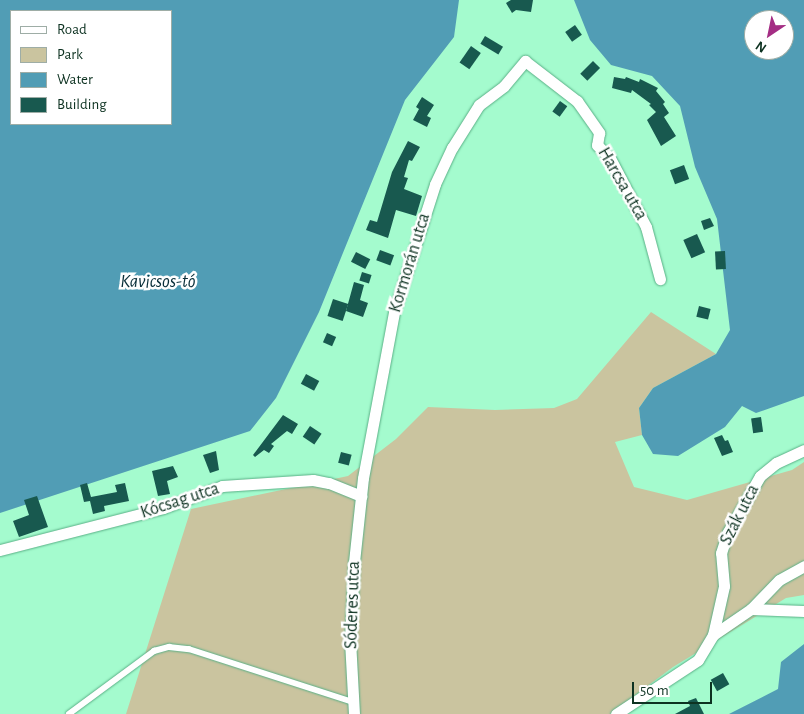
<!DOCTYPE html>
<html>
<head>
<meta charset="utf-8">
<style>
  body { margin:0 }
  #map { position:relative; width:804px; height:714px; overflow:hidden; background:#a4fbce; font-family:"Alegreya Sans",sans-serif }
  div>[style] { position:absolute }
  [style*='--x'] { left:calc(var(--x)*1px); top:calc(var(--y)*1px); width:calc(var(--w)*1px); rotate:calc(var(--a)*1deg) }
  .green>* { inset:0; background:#cac49f }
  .water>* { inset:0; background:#519db5 }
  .building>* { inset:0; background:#18594f; transform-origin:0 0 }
  .roads { filter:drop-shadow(0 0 1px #5ab086) drop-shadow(0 0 1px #5ab086) }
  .service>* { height:5.5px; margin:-2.75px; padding:0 2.75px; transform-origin:2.75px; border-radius:2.75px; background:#fff }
  .minor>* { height:11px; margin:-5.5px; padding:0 5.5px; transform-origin:5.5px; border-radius:5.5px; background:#fff }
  span { translate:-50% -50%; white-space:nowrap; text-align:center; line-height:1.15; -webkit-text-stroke:5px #fff; paint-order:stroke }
  .street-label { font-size:18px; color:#0d3221 }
  .water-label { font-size:19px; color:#0a2f3a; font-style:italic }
  .legend { position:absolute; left:10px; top:10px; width:162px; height:115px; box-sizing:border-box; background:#fff; border:1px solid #9eada6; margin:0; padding:6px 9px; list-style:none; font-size:15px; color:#0d3221 }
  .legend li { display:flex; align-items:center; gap:10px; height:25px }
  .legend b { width:25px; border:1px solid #9eada6 }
  .north { position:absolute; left:744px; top:10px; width:50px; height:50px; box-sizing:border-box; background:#fff; border:1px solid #9eada6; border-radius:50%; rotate:214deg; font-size:14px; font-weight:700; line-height:20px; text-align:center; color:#0d3221 }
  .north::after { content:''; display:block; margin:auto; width:18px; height:22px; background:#a42d84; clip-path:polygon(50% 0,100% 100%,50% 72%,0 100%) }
  .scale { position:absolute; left:632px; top:682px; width:80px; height:22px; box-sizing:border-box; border:2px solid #0d3221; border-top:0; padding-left:6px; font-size:15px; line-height:18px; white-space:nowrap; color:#0d3221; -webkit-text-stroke:4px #fff; paint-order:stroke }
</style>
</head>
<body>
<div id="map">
  <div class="green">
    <i style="clip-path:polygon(651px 312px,716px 354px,653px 388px,639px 408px,642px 435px,615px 442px,634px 487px,687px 500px,792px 470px,804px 462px,804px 595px,786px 598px,673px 667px,610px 714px,126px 714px,191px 509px,348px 476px,396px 439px,428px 407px,495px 410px,554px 408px,577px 399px)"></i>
  </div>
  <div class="water">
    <i style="clip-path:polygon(evenodd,0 0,459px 0,454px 37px,405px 100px,319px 312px,276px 398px,250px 431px,0 513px,0 0,11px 11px,171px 11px,171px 124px,11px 124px,11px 11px)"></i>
    <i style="clip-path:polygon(evenodd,574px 0,804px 0,804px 396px,756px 413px,742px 406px,725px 427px,678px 456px,653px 454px,642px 435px,639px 408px,653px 388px,716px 354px,730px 330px,717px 219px,695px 167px,680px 106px,652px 76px,611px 65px,590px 40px,574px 0,754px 20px,784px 20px,784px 50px,754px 50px,754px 20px)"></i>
    <i style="clip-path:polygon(804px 644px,804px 714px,729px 714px,778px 689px,781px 662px)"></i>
  </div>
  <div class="building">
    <i style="clip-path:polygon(511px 0,533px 0,531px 12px,516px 10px,512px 13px,506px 3px)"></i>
    <i style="left:575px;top:25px;width:12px;height:12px;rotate:55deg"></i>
    <i style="left:485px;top:36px;width:21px;height:9px;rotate:31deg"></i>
    <i style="left:471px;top:46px;width:12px;height:20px;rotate:35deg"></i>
    <i style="left:593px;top:61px;width:10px;height:18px;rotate:45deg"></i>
    <i style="clip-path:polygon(614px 77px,625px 79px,626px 77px,639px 82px,640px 79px,658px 88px,656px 91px,665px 102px,663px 104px,669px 113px,664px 117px,676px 136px,661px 146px,647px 120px,656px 112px,649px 105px,651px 104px,632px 90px,631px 93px,612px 88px)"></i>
    <i style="clip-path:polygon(422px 97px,434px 105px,427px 116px,431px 118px,427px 127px,413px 120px,419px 109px,416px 107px)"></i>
    <i style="left:560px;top:101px;width:9px;height:13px;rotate:36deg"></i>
    <i style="clip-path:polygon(408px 141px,420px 147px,412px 161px,409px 160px,404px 177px,408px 178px,404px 189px,422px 196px,416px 216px,396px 210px,388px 238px,366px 230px,370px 220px,377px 222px,392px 172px)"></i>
    <i style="left:684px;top:165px;width:15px;height:15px;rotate:70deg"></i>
    <i style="clip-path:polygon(710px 218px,714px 226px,704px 230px,701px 221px)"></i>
    <i style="left:697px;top:234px;width:20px;height:15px;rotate:66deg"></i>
    <i style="left:380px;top:250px;width:15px;height:11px;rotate:20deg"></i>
    <i style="left:725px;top:251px;width:18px;height:10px;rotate:87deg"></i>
    <i style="left:356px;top:252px;width:16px;height:11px;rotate:27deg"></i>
    <i style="left:362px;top:272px;width:10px;height:9px;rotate:17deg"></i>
    <i style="clip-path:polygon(354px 282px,364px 285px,360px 300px,368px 303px,363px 317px,346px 311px)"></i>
    <i style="left:333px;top:299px;width:16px;height:18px;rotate:18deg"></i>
    <i style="left:699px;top:306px;width:12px;height:11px;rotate:14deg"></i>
    <i style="left:327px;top:333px;width:10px;height:10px;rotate:24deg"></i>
    <i style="left:306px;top:374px;width:15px;height:11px;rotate:28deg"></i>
    <i style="clip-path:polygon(283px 415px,298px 424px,292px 434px,287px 431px,271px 444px,274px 446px,269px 453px,264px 450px,255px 457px,253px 455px)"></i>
    <i style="left:761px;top:417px;width:15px;height:10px;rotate:82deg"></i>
    <i style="left:310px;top:426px;width:14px;height:13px;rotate:34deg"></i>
    <i style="clip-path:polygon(722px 435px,725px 441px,728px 440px,733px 452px,722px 456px,714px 438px)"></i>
    <i style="clip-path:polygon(216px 451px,219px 470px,210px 473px,203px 455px)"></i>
    <i style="left:341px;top:452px;width:11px;height:11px;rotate:15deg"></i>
    <i style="clip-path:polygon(173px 466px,178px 477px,167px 481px,170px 494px,158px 496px,152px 471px)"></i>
    <i style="clip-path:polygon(87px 483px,91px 497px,117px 492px,115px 485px,125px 483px,129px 501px,104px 506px,105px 511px,93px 514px,90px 501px,84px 502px,80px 485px)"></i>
    <i style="clip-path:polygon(37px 496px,48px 527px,19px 537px,13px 521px,29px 515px,24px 500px)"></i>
    <i style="left:723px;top:673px;width:13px;height:14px;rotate:61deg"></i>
    <i style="clip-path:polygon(696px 698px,704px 714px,675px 714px,690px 706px,688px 701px)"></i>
  </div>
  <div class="roads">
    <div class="service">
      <i style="--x:69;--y:714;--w:106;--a:-36.5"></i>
      <i style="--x:154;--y:651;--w:16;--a:-15"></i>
      <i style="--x:169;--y:647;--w:20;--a:6"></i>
      <i style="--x:189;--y:649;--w:172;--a:17.9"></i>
    </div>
    <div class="minor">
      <i style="--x:0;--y:550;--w:168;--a:-14.4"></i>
      <i style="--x:163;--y:508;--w:63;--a:-20.4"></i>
      <i style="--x:222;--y:486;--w:91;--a:-3.8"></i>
      <i style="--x:313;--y:480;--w:16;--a:11"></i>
      <i style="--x:329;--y:483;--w:35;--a:22"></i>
      <i style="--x:751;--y:609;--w:53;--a:2.2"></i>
      <i style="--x:713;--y:635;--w:50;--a:-77.3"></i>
      <i style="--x:724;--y:586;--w:33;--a:-95"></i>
      <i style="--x:721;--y:553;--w:22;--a:-72"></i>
      <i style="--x:728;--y:532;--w:64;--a:-60.3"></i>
      <i style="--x:760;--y:476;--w:21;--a:-39"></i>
      <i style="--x:776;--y:463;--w:31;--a:-25"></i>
      <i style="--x:354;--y:714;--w:73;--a:-93.1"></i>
      <i style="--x:350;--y:641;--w:79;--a:-87.1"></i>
      <i style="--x:354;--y:562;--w:84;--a:-83.9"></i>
      <i style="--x:363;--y:478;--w:169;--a:-79.4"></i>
      <i style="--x:394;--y:312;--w:134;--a:-72.2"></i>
      <i style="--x:435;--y:184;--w:40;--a:-65"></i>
      <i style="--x:452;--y:148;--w:51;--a:-57.9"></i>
      <i style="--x:479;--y:105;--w:31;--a:-37"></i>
      <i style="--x:504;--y:86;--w:33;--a:-50"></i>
      <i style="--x:525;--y:61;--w:66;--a:37.6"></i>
      <i style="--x:577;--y:101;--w:39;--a:55"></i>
      <i style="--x:599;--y:133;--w:12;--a:99"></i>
      <i style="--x:597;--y:145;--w:18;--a:45"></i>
      <i style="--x:610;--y:158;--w:78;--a:62.4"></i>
      <i style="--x:646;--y:227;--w:54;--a:74.9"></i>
      <i style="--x:616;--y:714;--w:98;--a:-33.4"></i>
      <i style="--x:698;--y:660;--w:29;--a:-59"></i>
      <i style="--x:713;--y:635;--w:46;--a:-34.4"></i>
      <i style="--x:751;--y:609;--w:40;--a:-46"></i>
      <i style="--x:779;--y:580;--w:29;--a:-29"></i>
    </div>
  </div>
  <div class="street-label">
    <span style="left:622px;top:184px;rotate:60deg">Harcsa utca</span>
    <span style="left:410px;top:263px;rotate:-73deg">Kormorán utca</span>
    <span style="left:180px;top:501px;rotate:-18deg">Kócsag utca</span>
    <span style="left:740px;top:515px;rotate:-63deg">Szák utca</span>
    <span style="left:353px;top:605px;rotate:-88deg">Sóderes utca</span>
  </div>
  <div class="water-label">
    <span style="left:158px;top:282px">Kavicsos-tó</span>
  </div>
  <ul class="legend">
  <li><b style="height:6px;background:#fff"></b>Road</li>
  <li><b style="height:14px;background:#cac49f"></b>Park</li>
  <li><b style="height:14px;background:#519db5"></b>Water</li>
  <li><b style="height:14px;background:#18594f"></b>Building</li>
  </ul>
  <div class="north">N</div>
  <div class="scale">50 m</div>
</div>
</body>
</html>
